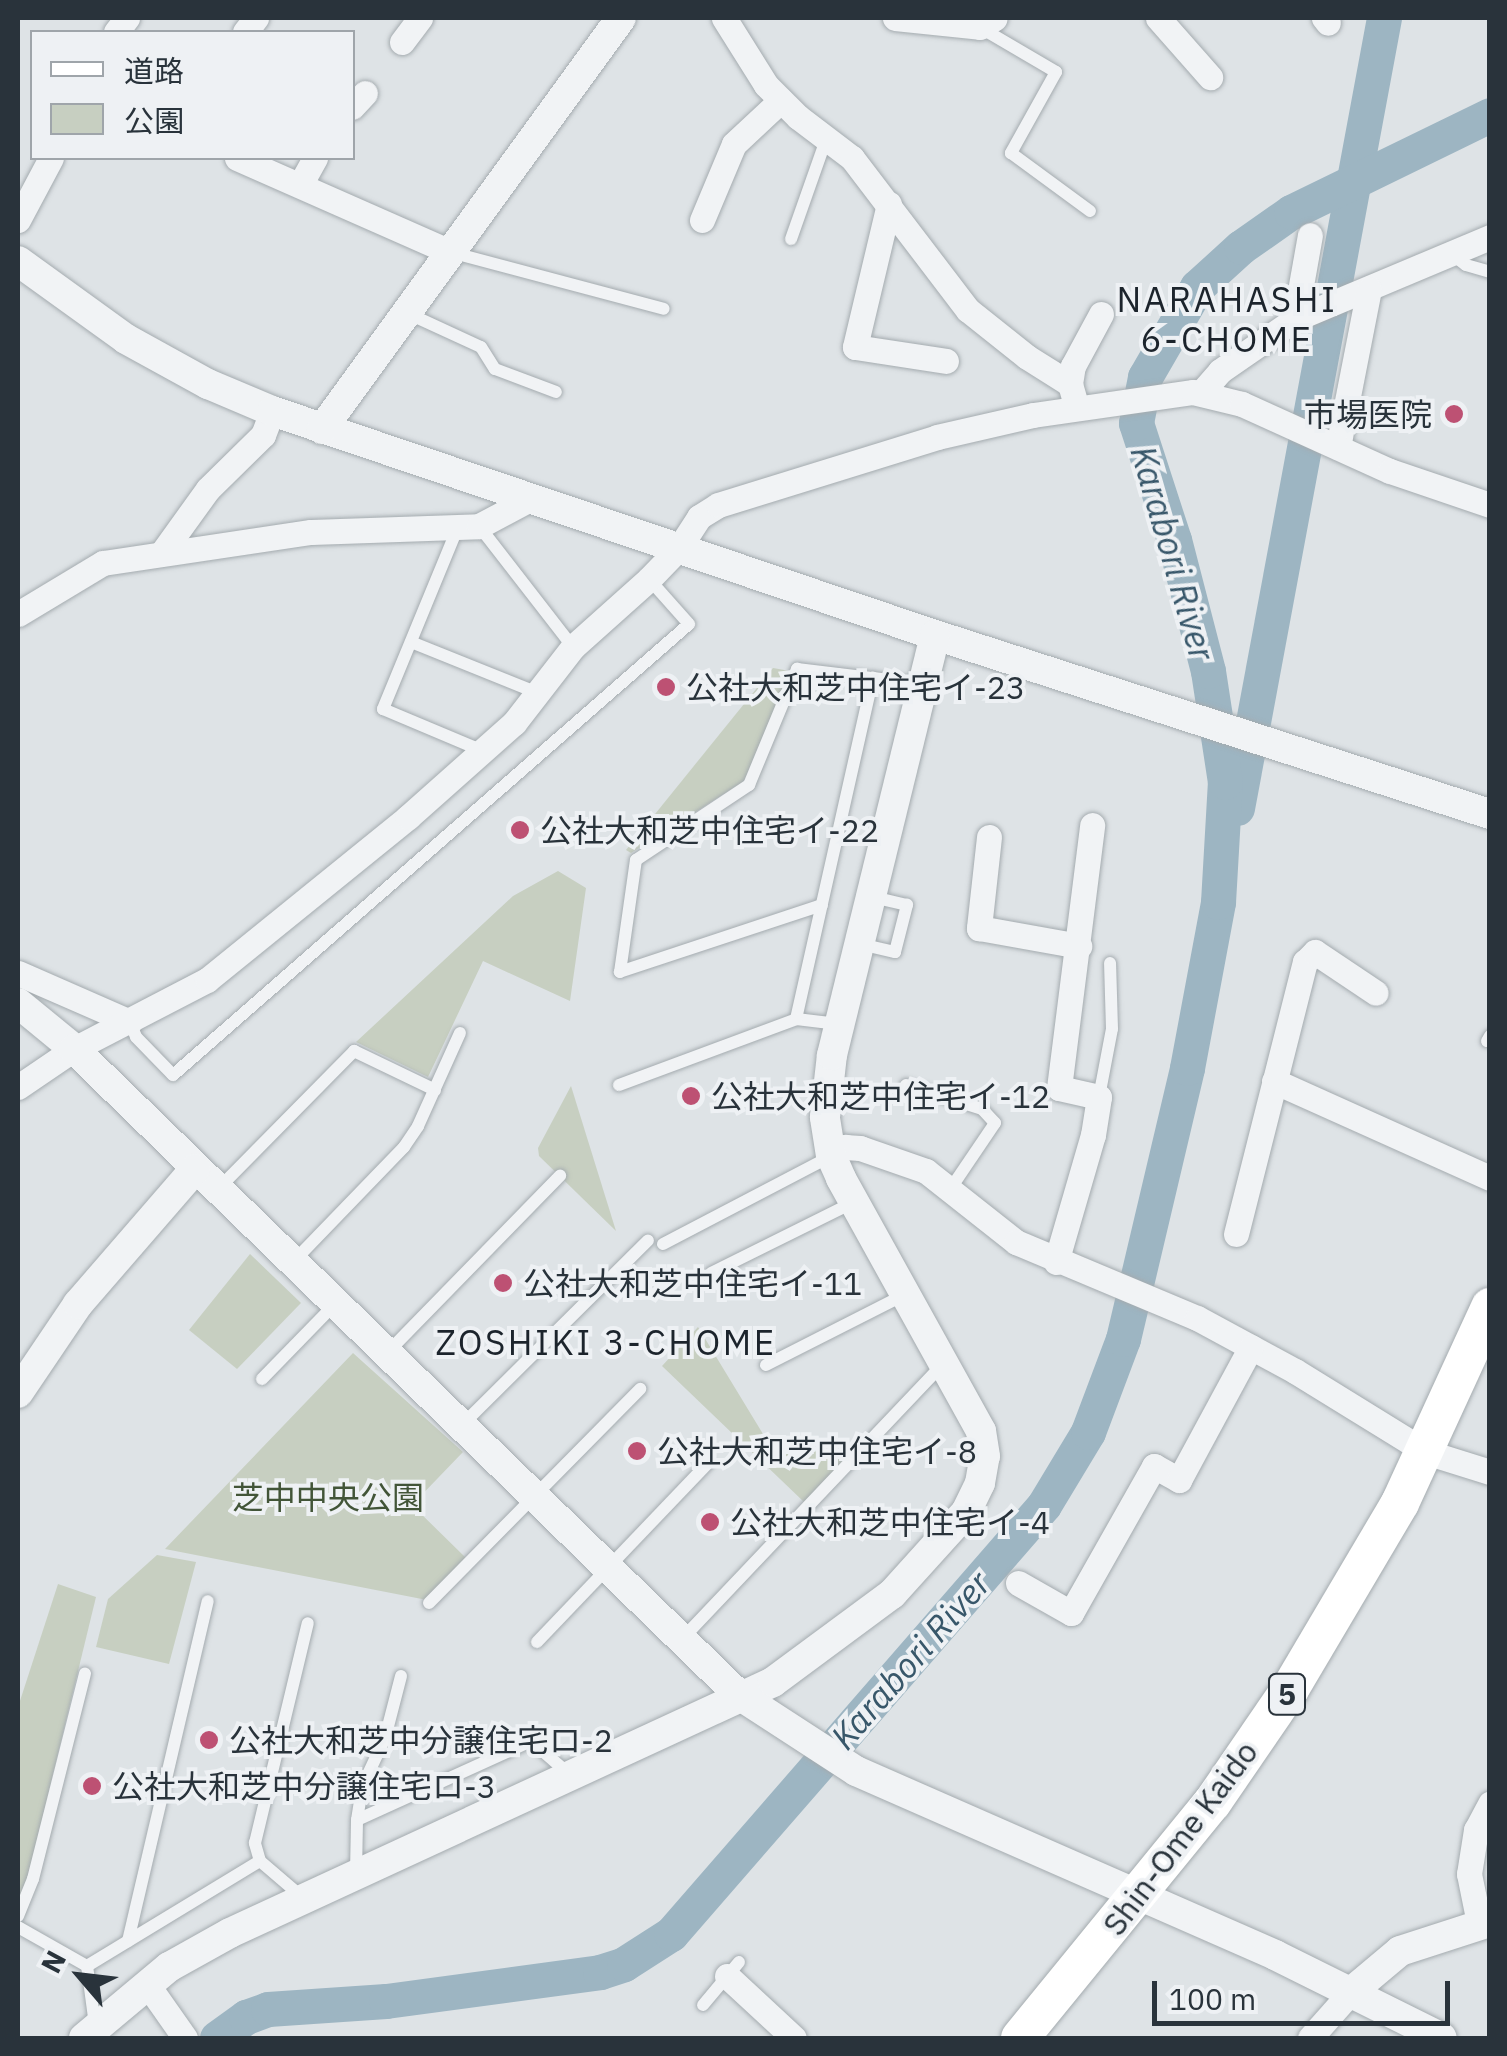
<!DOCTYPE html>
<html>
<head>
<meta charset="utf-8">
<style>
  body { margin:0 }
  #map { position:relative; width:1507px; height:2056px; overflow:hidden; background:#dee3e6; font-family:"IBM Plex Sans","Noto Sans JP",sans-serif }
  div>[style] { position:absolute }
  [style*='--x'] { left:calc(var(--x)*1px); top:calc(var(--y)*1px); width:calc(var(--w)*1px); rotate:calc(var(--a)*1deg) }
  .green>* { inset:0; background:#c7cfc1 }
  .river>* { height:35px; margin:-17.5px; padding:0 17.5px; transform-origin:17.5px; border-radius:17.5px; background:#9db5c2 }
  .roads { filter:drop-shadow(0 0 2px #a4abaf) drop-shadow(0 0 2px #a4abaf) }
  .service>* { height:12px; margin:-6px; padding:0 6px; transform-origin:6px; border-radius:6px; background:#f1f3f5 }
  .minor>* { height:25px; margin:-12.5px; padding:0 12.5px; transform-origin:12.5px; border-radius:12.5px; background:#f1f3f5 }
  .tertiary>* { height:30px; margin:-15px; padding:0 15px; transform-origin:15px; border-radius:15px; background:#f1f3f5 }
  .primary>* { height:38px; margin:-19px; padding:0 19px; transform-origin:19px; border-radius:19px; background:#fff }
  .dots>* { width:28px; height:28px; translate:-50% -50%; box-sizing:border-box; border:5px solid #eef1f4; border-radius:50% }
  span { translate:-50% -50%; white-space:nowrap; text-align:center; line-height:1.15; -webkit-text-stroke:8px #eef1f4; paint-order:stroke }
  .shield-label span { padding:2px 8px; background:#eef1f4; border:2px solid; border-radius:8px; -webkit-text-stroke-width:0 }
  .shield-label { font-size:30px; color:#29333b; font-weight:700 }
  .poi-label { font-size:32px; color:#29333b }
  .right { translate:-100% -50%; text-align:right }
  .left { translate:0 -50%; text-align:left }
  .park-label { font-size:32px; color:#425538 }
  .street-label { font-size:32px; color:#29333b }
  .neighbourhood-label { font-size:35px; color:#1c242c; letter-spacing:2.5px }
  .water-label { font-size:35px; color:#38576a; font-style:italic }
  .frame { position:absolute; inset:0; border:20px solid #29333b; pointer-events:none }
  .legend { position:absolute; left:30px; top:30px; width:325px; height:130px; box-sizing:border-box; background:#eef1f4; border:2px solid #9fa5aa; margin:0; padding:12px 18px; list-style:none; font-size:30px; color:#29333b }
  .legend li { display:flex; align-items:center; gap:20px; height:50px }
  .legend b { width:50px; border:2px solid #9fa5aa }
  .north { position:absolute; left:30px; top:1926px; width:100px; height:100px; -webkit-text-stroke:8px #eef1f4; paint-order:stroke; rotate:298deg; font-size:28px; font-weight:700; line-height:40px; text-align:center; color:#29333b }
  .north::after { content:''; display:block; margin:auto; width:35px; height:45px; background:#29333b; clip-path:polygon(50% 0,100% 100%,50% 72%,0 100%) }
  .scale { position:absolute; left:1152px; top:1981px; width:298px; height:45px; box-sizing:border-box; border:5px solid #29333b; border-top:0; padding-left:12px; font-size:30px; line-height:35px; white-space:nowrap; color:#29333b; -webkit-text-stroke:8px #eef1f4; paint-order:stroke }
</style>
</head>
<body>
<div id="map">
  <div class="green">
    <i style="clip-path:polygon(773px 668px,790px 671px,744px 781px,631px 853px,626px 850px)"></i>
    <i style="clip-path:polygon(558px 871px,586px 888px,570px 1001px,483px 961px,428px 1077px,356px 1042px,513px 896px)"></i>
    <i style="clip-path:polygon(571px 1086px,616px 1231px,539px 1156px,538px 1148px)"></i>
    <i style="clip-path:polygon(250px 1254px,301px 1303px,237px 1369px,189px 1330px)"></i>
    <i style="clip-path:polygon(698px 1327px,763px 1434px,783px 1452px,853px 1451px,804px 1502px,662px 1366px)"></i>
    <i style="clip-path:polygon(353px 1353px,463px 1452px,412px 1505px,466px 1558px,427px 1600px,165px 1549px)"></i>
    <i style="clip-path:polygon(157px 1555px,196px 1562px,169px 1664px,96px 1647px,108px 1599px)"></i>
    <i style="clip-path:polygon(58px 1584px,96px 1597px,29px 1873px,18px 1901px,18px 1707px)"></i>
  </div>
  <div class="river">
    <i style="--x:1237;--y:808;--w:804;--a:-79.46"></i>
    <i style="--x:217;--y:2038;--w:36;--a:-36"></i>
    <i style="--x:246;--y:2017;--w:23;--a:-20"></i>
    <i style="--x:268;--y:2009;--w:118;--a:-3.9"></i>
    <i style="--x:386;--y:2001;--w:216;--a:-7.7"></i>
    <i style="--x:600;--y:1972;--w:25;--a:-18"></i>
    <i style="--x:624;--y:1964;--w:56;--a:-32.6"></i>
    <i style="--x:671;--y:1934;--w:568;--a:-48.99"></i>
    <i style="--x:1044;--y:1505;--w:85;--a:-58.9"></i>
    <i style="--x:1088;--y:1432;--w:99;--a:-69.4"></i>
    <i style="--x:1123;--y:1339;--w:278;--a:-76.7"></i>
    <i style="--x:1187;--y:1068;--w:169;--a:-79.4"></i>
    <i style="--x:1218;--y:902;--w:120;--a:-86.7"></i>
    <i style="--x:1225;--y:782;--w:112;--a:-98.7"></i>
    <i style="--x:1208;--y:671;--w:135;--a:-104.5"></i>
    <i style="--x:1174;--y:540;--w:123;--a:-108"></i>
    <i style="--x:1136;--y:423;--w:47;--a:-78.9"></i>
    <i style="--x:1145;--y:377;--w:104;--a:-60"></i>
    <i style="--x:1197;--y:287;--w:59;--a:-42.3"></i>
    <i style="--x:1241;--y:247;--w:61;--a:-35"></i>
    <i style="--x:1291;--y:212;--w:221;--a:-26"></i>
  </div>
  <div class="roads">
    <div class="service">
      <i style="--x:981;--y:28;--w:87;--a:30.4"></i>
      <i style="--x:1056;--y:72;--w:93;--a:119.1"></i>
      <i style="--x:1011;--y:153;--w:98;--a:36.3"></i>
      <i style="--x:791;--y:239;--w:108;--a:-70.6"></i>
      <i style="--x:450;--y:252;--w:221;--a:14.9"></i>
      <i style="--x:1453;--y:255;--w:16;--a:38"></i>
      <i style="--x:1466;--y:265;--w:25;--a:16"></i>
      <i style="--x:407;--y:313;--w:81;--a:24.7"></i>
      <i style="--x:481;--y:347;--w:26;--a:58"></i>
      <i style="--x:495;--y:369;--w:65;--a:20.7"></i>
      <i style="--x:479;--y:526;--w:153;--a:52.2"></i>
      <i style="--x:458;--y:527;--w:197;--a:112.4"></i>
      <i style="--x:383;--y:709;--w:108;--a:22.8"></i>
      <i style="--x:411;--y:642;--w:137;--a:21.9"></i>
      <i style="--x:822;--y:905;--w:213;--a:161.7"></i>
      <i style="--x:620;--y:972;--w:113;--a:-81.9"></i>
      <i style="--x:636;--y:860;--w:136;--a:-33.6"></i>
      <i style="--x:749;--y:785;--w:126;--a:-67.5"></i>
      <i style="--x:797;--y:669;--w:77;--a:6.8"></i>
      <i style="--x:860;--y:944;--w:36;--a:13"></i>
      <i style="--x:895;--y:952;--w:49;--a:-75.7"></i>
      <i style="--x:907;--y:905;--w:37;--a:-167"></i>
      <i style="--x:130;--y:1022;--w:16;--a:68"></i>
      <i style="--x:136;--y:1037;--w:53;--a:45.8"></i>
      <i style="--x:173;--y:1075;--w:685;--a:-41.15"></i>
      <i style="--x:689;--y:624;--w:60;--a:-131.6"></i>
      <i style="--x:838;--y:1024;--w:42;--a:-173.2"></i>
      <i style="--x:796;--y:1019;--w:350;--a:-77.3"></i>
      <i style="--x:873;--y:678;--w:48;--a:7.1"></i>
      <i style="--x:1487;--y:1041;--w:6;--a:-59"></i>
      <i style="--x:619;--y:1085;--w:189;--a:-20.4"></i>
      <i style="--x:906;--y:1085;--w:80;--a:17.5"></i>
      <i style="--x:982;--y:1109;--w:19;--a:47"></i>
      <i style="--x:995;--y:1123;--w:78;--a:124.1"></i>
      <i style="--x:1099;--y:1097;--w:69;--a:-79.2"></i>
      <i style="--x:1112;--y:1029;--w:66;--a:-91.7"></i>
      <i style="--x:218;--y:1189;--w:194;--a:-45.4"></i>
      <i style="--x:354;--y:1051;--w:90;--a:25.7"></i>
      <i style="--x:663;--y:1244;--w:190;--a:-27.6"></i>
      <i style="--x:293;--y:1262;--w:160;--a:-46"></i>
      <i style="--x:404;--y:1147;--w:25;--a:-56"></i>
      <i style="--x:418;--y:1126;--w:102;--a:-65.7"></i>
      <i style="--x:711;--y:1273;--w:160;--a:-26.4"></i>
      <i style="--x:387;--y:1353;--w:248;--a:-45.7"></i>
      <i style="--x:766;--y:1365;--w:155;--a:-26.9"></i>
      <i style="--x:262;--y:1379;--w:103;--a:-45.8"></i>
      <i style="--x:462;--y:1425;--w:262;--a:-44.8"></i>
      <i style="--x:429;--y:1603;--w:301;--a:-45.4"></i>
      <i style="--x:682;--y:1639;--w:381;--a:-46.5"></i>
      <i style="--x:537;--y:1642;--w:248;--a:-46.3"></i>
      <i style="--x:357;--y:1820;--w:33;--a:-81"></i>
      <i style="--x:362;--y:1787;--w:54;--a:-64.9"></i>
      <i style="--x:385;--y:1738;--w:64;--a:-75.5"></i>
      <i style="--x:260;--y:1861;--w:19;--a:-106"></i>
      <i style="--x:255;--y:1843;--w:226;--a:-76.5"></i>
      <i style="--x:356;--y:1873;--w:53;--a:-88.9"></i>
      <i style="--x:357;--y:1820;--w:191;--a:-24.4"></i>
      <i style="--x:531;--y:1741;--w:50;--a:41"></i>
      <i style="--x:18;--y:1916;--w:40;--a:-68"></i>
      <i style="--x:33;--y:1879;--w:212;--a:-75.8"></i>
      <i style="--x:18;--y:1927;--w:79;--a:29.5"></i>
      <i style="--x:128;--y:1941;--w:349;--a:-76.8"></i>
      <i style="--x:703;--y:2005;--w:56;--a:-50.1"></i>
      <i style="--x:95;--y:2025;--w:60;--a:-97.7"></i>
      <i style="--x:87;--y:1966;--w:202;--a:-31.3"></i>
      <i style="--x:260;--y:1861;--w:55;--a:40.6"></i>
    </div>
    <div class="minor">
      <i style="--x:724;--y:18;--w:79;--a:57.9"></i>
      <i style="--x:766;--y:85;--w:45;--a:45"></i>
      <i style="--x:798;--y:117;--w:68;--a:37.2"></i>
      <i style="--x:852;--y:158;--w:191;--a:52.7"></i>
      <i style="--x:968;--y:310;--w:75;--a:38.5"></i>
      <i style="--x:1027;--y:357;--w:51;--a:32.1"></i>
      <i style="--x:1070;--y:384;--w:25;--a:74"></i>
      <i style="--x:895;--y:18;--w:85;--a:6"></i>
      <i style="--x:980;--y:27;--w:17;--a:-31"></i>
      <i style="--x:1158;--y:18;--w:79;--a:48.6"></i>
      <i style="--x:1324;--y:18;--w:6;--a:51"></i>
      <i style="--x:116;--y:32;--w:18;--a:-52"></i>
      <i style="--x:245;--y:32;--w:18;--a:-52"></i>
      <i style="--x:402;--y:42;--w:30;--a:-53"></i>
      <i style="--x:352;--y:107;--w:19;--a:-47"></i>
      <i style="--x:237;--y:158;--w:233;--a:23.8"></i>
      <i style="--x:300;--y:185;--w:31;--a:-61"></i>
      <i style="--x:889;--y:204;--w:147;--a:103.4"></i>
      <i style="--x:855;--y:347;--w:92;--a:8.7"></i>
      <i style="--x:18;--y:220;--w:70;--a:-62"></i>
      <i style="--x:702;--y:220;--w:82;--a:-67.2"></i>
      <i style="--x:734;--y:144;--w:64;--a:-43.1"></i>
      <i style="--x:1295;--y:319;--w:85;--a:-79.9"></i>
      <i style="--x:1070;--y:384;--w:18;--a:-81"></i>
      <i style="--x:1073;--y:366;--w:59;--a:-61.7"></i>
      <i style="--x:1201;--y:393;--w:29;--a:-49"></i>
      <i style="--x:1220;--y:371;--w:91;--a:-34.7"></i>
      <i style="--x:1295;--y:319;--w:212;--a:-22.8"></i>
      <i style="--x:1338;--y:447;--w:161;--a:-78.9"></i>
      <i style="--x:164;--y:550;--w:75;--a:-54.2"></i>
      <i style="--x:208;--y:489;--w:77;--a:-44.5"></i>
      <i style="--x:263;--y:435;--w:26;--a:-69"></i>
      <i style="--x:18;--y:614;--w:99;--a:-31"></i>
      <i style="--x:103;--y:563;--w:210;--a:-8.5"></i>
      <i style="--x:311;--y:532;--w:168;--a:-2"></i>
      <i style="--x:479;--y:526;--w:58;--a:-27.9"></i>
      <i style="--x:989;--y:837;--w:92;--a:96.3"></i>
      <i style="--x:979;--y:928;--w:102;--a:10.2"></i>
      <i style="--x:18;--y:973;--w:122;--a:23.6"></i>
      <i style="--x:1274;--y:1081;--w:237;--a:24.2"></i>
      <i style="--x:18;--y:1087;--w:68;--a:-34.2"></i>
      <i style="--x:74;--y:1049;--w:150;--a:-27.4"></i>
      <i style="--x:207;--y:980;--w:259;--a:-39"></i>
      <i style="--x:408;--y:817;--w:142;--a:-41.6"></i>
      <i style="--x:514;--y:723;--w:96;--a:-52.2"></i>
      <i style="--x:573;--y:647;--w:102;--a:-41.8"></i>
      <i style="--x:649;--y:579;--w:43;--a:-45.9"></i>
      <i style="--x:679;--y:548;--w:37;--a:-57"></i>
      <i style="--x:699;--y:517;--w:22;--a:-32"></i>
      <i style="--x:718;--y:505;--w:229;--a:-17.2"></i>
      <i style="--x:937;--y:437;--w:98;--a:-12.9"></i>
      <i style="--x:1033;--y:415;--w:162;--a:-8.2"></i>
      <i style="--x:1193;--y:392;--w:50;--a:13.8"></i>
      <i style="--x:1242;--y:404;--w:162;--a:24.4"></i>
      <i style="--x:1390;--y:471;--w:106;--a:18.8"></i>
      <i style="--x:831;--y:1156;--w:17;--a:-33"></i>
      <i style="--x:845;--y:1147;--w:15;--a:4"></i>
      <i style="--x:860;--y:1148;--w:70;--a:19.2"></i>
      <i style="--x:926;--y:1171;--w:115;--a:38.3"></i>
      <i style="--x:1016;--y:1242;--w:196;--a:22.8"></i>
      <i style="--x:1197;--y:1318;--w:111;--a:28.4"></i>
      <i style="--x:1295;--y:1371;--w:154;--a:31.7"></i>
      <i style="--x:1426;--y:1452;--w:67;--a:17.4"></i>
      <i style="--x:1236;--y:1234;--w:281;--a:-75.8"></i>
      <i style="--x:1305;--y:962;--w:14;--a:-45"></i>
      <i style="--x:1315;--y:952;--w:73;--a:33.9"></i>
      <i style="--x:1056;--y:1262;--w:132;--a:-73.8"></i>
      <i style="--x:1093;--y:1135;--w:38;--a:-81"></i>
      <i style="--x:1099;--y:1097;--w:41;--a:-167.3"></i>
      <i style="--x:1059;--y:1088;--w:265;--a:-82.8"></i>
      <i style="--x:1018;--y:1583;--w:61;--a:29.5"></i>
      <i style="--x:1071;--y:1613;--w:169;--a:-60.5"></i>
      <i style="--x:1154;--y:1466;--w:29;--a:29"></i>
      <i style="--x:1179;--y:1480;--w:151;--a:-61.6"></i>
      <i style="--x:1479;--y:1923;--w:50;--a:-101.5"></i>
      <i style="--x:1469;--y:1874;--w:45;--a:-81"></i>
      <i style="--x:1476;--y:1830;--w:30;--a:-62"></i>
      <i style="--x:727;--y:1976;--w:91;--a:42.8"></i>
      <i style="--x:147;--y:1984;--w:66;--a:54.9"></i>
      <i style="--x:1310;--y:2038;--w:60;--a:-48.4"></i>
    </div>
    <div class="tertiary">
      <i style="--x:18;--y:261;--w:133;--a:35.8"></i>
      <i style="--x:126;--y:339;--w:94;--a:28.8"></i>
      <i style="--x:208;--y:384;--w:69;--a:22.9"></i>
      <i style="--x:272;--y:411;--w:700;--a:18.67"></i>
      <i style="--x:935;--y:635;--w:583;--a:17.88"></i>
      <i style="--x:322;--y:429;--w:508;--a:-53.96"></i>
      <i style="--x:18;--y:1003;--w:72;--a:39.4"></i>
      <i style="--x:74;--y:1049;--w:927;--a:44.17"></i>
      <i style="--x:739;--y:1695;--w:140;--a:33"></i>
      <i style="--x:856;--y:1771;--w:458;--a:23.7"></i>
      <i style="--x:1275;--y:1955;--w:186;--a:26.4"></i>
      <i style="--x:18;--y:1393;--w:107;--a:-56"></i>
      <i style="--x:78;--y:1304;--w:179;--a:-49.1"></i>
      <i style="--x:1350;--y:1993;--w:65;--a:-40"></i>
      <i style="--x:1400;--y:1951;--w:95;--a:-17.9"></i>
      <i style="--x:84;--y:2038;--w:111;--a:-39.9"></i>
      <i style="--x:169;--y:1967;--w:70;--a:-29.1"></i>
      <i style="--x:230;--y:1933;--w:598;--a:-24.81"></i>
      <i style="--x:773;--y:1682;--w:148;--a:-36.5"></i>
      <i style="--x:892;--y:1594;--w:110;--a:-47.9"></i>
      <i style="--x:966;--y:1512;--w:32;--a:-64"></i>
      <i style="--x:980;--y:1483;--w:27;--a:-80"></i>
      <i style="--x:985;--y:1456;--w:25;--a:-99"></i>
      <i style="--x:981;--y:1431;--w:289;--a:-119"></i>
      <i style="--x:841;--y:1178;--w:24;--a:-114"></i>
      <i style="--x:831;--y:1156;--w:39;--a:-99"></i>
      <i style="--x:825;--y:1117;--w:62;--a:-83.6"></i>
      <i style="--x:832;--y:1055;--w:432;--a:-76.2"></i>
    </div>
    <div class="primary">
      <i style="--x:1020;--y:2038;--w:303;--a:-50.8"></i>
      <i style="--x:1212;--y:1803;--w:138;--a:-55.6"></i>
      <i style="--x:1290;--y:1689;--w:216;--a:-59.4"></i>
      <i style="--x:1400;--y:1503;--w:216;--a:-65.3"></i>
    </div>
  </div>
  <div class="dots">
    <i style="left:1454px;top:414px;background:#bd5173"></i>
    <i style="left:666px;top:687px;background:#bd5173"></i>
    <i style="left:520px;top:830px;background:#bd5173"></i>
    <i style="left:691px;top:1096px;background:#bd5173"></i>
    <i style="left:503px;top:1283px;background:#bd5173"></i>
    <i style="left:637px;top:1451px;background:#bd5173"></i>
    <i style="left:710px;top:1522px;background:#bd5173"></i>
    <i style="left:209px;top:1740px;background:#bd5173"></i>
    <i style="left:92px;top:1786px;background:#bd5173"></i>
  </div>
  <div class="shield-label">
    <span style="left:1287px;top:1694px">5</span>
  </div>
  <div class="poi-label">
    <span class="right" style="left:1432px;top:414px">市場医院</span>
    <span class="left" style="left:686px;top:687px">公社大和芝中住宅イ-23</span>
    <span class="left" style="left:540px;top:830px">公社大和芝中住宅イ-22</span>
    <span class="left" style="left:711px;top:1096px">公社大和芝中住宅イ-12</span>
    <span class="left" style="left:523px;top:1283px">公社大和芝中住宅イ-11</span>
    <span class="left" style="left:657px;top:1451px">公社大和芝中住宅イ-8</span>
    <span class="left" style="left:730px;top:1522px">公社大和芝中住宅イ-4</span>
    <span class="left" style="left:229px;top:1740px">公社大和芝中分譲住宅ロ-2</span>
    <span class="left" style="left:112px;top:1786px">公社大和芝中分譲住宅ロ-3</span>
  </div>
  <div class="park-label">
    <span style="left:328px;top:1497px">芝中中央公園</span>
  </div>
  <div class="street-label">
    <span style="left:1180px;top:1838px;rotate:-53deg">Shin-Ome Kaido</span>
  </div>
  <div class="neighbourhood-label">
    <span style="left:1227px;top:319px">NARAHASHI<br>6-CHOME</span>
    <span style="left:606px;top:1342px">ZOSHIKI 3-CHOME</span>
  </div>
  <div class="water-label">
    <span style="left:1173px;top:553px;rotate:74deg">Karabori River</span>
    <span style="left:910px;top:1660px;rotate:-49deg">Karabori River</span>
  </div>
  <div class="frame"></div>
  <ul class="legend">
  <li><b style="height:12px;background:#fff"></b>道路</li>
  <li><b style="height:28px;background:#c7cfc1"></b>公園</li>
  </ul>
  <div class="north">N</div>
  <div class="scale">100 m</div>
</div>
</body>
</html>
